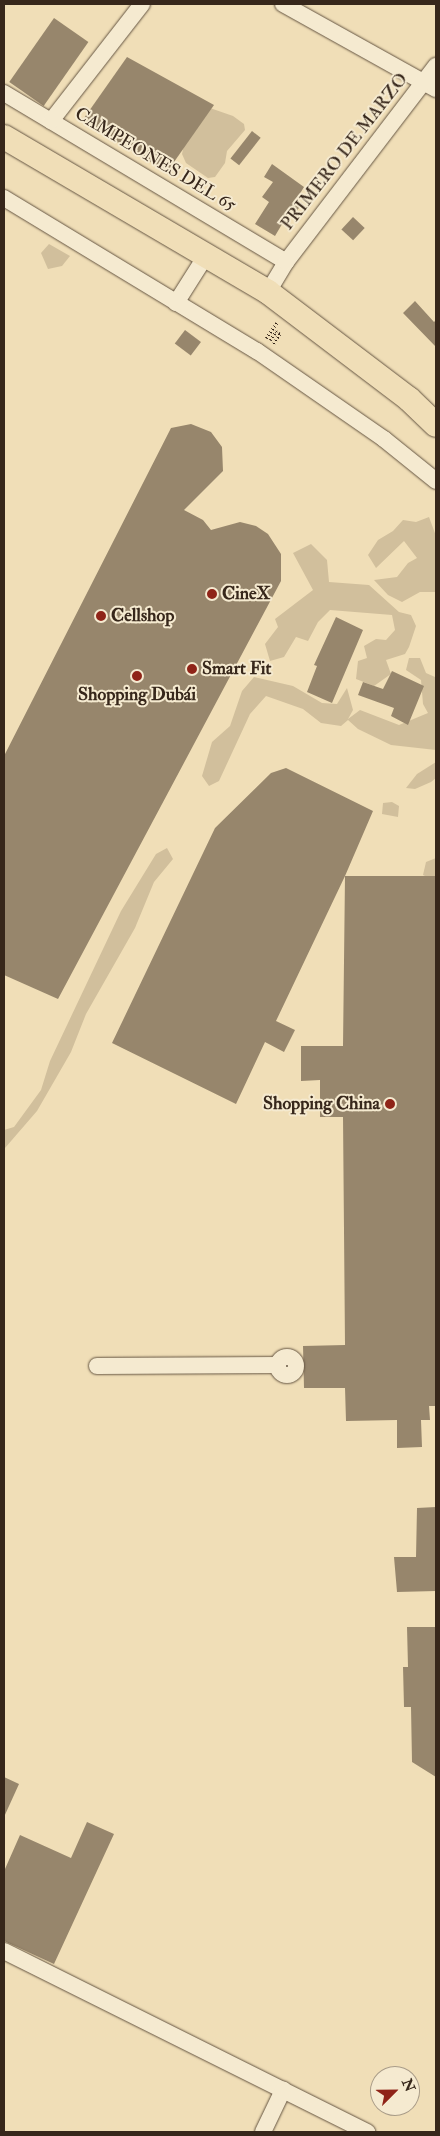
<!DOCTYPE html>
<html>
<head>
<meta charset="utf-8">
<style>
  body { margin:0 }
  #map { position:relative; width:440px; height:2136px; overflow:hidden; background:#f0deb7; font-family:"IM FELL Double Pica",serif }
  div>[style] { position:absolute }
  [style*='--x'] { left:calc(var(--x)*1px); top:calc(var(--y)*1px); width:calc(var(--w)*1px); rotate:calc(var(--a)*1deg) }
  .green>* { inset:0; background:#d1bf9c }
  .building>* { inset:0; background:#97866c; transform-origin:0 0 }
  .path>* { height:2.5px; margin-top:-1.25px; transform-origin:0; background:repeating-linear-gradient(90deg,#37271b 0 1px,transparent 0 3.5px) }
  .roads { filter:drop-shadow(0 0 1px #655542) drop-shadow(0 0 1px #655542) }
  .minor>* { height:16px; margin:-8px; padding:0 8px; transform-origin:8px; border-radius:8px; background:#f5ead0 }
  .minor>.ring { margin:-8px; padding:0; box-sizing:content-box; background:none; border:16px solid #f5ead0; border-radius:50% }
  .highway>* { height:24px; margin:-12px; padding:0 12px; transform-origin:12px; border-radius:12px; background:#f0deb7 }
  .dots>* { width:14px; height:14px; translate:-50% -50%; box-sizing:border-box; border:2px solid #f5ead0; border-radius:50% }
  span { translate:-50% -50%; white-space:nowrap; text-align:center; line-height:1.15; -webkit-text-stroke:4px #f5ead0; paint-order:stroke }
  .street-label { font-size:18px; color:#37271b }
  .poi-label { font-size:18px; color:#37271b; font-weight:700 }
  .left { translate:0 -50%; text-align:left }
  .right { translate:-100% -50%; text-align:right }
  .frame { position:absolute; inset:0; border:5px solid #37271b; pointer-events:none }
  .north { position:absolute; left:370px; top:2066px; width:50px; height:50px; box-sizing:border-box; background:#f5ead0; border:1px solid #a99c88; border-radius:50%; rotate:67deg; font-size:14px; font-weight:700; line-height:20px; text-align:center; color:#37271b }
  .north::after { content:''; display:block; margin:auto; width:18px; height:22px; background:#8f2418; clip-path:polygon(50% 0,100% 100%,50% 72%,0 100%) }
</style>
</head>
<body>
<div id="map">
  <div class="green">
    <i style="clip-path:polygon(210px 108px,233px 116px,244px 124px,245px 130px,227px 151px,225px 163px,215px 177px,208px 178px,186px 163px,182px 154px,185px 140px)"></i>
    <i style="clip-path:polygon(49px 244px,70px 256px,62px 266px,48px 269px,41px 253px)"></i>
    <i style="clip-path:polygon(429px 517px,436px 536px,436px 592px,420px 592px,402px 602px,388px 595px,374px 580px,397px 577px,408px 563px,417px 558px,404px 541px,376px 568px,368px 555px,378px 540px,393px 531px,403px 520px,416px 522px)"></i>
    <i style="clip-path:polygon(311px 544px,327px 560px,329px 582px,369px 585px,399px 612px,411px 615px,416px 626px,409px 647px,405px 654px,386px 660px,391px 674px,374px 686px,356px 679px,358px 661px,367px 658px,364px 646px,376px 639px,386px 640px,395px 630px,392px 615px,330px 610px,318px 622px,308px 641px,296px 637px,284px 657px,270px 661px,265px 644px,278px 627px,275px 619px,313px 590px,293px 553px)"></i>
    <i style="clip-path:polygon(409px 658px,420px 658px,426px 673px,435px 677px,436px 750px,391px 745px,358px 729px,348px 720px,341px 726px,321px 723px,303px 709px,266px 696px,250px 714px,219px 781px,209px 786px,202px 776px,212px 742px,230px 726px,242px 691px,254px 677px,293px 686px,322px 703px,337px 704px,347px 688px,353px 710px,348px 719px,360px 710px,399px 725px,428px 713px,423px 704px,421px 680px,406px 670px)"></i>
    <i style="clip-path:polygon(436px 762px,436px 778px,431px 782px,415px 789px,406px 788px,417px 774px)"></i>
    <i style="clip-path:polygon(392px 802px,399px 806px,398px 817px,382px 814px,383px 803px)"></i>
    <i style="clip-path:polygon(167px 848px,173px 859px,154px 882px,135px 928px,86px 1014px,71px 1052px,37px 1111px,5px 1148px,4px 1130px,14px 1127px,41px 1090px,50px 1061px,121px 911px,156px 854px)"></i>
    <i style="clip-path:polygon(436px 858px,436px 881px,435px 881px,423px 875px,426px 862px)"></i>
  </div>
  <div class="building">
    <i style="left:54px;top:18px;width:42px;height:78px;rotate:35deg"></i>
    <i style="clip-path:polygon(127px 57px,214px 105px,167px 172px,82px 121px)"></i>
    <i style="left:252px;top:131px;width:11px;height:35px;rotate:38deg"></i>
    <i style="clip-path:polygon(272px 164px,304px 187px,296px 200px,302px 203px,293px 217px,288px 214px,275px 236px,255px 224px,269px 202px,262px 197px,273px 182px,264px 177px)"></i>
    <i style="left:353px;top:217px;width:16px;height:17px;rotate:43deg"></i>
    <i style="clip-path:polygon(415px 301px,434px 322px,436px 320px,436px 347px,403px 313px)"></i>
    <i style="left:185px;top:330px;width:20px;height:17px;rotate:37deg"></i>
    <i style="clip-path:polygon(191px 424px,211px 432px,222px 447px,223px 471px,184px 510px,203px 520px,211px 530px,240px 522px,256px 526px,268px 534px,281px 554px,281px 581px,58px 999px,4px 975px,4px 756px,171px 428px)"></i>
    <i style="clip-path:polygon(336px 617px,363px 630px,332px 703px,307px 692px,317px 666px,314px 665px)"></i>
    <i style="clip-path:polygon(392px 671px,424px 686px,408px 725px,391px 716px,394px 708px,358px 695px,363px 682px,383px 689px)"></i>
    <i style="clip-path:polygon(286px 768px,373px 811px,345px 876px,436px 876px,436px 1406px,429px 1406px,430px 1420px,421px 1420px,422px 1447px,397px 1448px,397px 1420px,346px 1421px,345px 1388px,304px 1388px,303px 1346px,345px 1345px,343px 1117px,320px 1117px,320px 1080px,301px 1081px,301px 1046px,343px 1046px,345px 876px,276px 1021px,295px 1030px,284px 1052px,265px 1042px,236px 1104px,112px 1043px,215px 828px,271px 773px)"></i>
    <i style="clip-path:polygon(436px 1507px,436px 1591px,397px 1592px,394px 1557px,416px 1557px,417px 1508px)"></i>
    <i style="clip-path:polygon(407px 1627px,436px 1627px,436px 1777px,412px 1762px,411px 1707px,404px 1707px,403px 1667px,408px 1667px)"></i>
    <i style="clip-path:polygon(4px 1777px,19px 1784px,4px 1817px)"></i>
    <i style="clip-path:polygon(87px 1822px,114px 1834px,54px 1964px,4px 1941px,5px 1869px,20px 1835px,71px 1858px)"></i>
  </div>
  <div class="path">
    <i style="--x:266;--y:338;--w:19;--a:-55"></i>
    <i style="--x:270;--y:340;--w:11;--a:-56"></i>
    <i style="--x:276;--y:331;--w:5;--a:37"></i>
    <i style="--x:280;--y:334;--w:13;--a:122"></i>
  </div>
  <div class="roads">
    <div class="minor">
      <i style="--x:283;--y:4;--w:175;--a:29.1"></i>
      <i style="--x:4;--y:93;--w:329;--a:30.9"></i>
      <i style="--x:51;--y:121;--w:148;--a:-52.1"></i>
      <i style="--x:4;--y:198;--w:296;--a:31.2"></i>
      <i style="--x:257;--y:351;--w:155;--a:34.7"></i>
      <i style="--x:384;--y:439;--w:67;--a:38.9"></i>
      <i style="--x:268;--y:292;--w:35;--a:-59"></i>
      <i style="--x:286;--y:262;--w:247;--a:-52.6"></i>
      <i style="--x:176;--y:303;--w:58;--a:-57.7"></i>
      <i class="ring" style="left:278px;top:1357px;width:2px;height:2px"></i>
      <i style="--x:97;--y:1366;--w:181;--a:-0.3"></i>
      <i style="--x:4;--y:1951;--w:406;--a:26.5"></i>
      <i style="--x:263;--y:2132;--w:47;--a:-64.5"></i>
    </div>
    <div class="highway">
      <i style="--x:4;--y:137;--w:306;--a:30.4"></i>
      <i style="--x:268;--y:292;--w:177;--a:37.2"></i>
      <i style="--x:409;--y:399;--w:37;--a:44"></i>
    </div>
  </div>
  <div class="dots">
    <i style="left:212px;top:594px;background:#8f2418"></i>
    <i style="left:101px;top:616px;background:#8f2418"></i>
    <i style="left:192px;top:669px;background:#8f2418"></i>
    <i style="left:137px;top:676px;background:#8f2418"></i>
    <i style="left:390px;top:1104px;background:#8f2418"></i>
  </div>
  <div class="street-label">
    <span style="left:345px;top:152px;rotate:-52deg">PRIMERO DE MARZO</span>
    <span style="left:155px;top:160px;rotate:31deg">CAMPEONES DEL 65</span>
  </div>
  <div class="poi-label">
    <span class="left" style="left:222px;top:594px">CineX</span>
    <span class="left" style="left:111px;top:616px">Cellshop</span>
    <span class="left" style="left:202px;top:669px">Smart Fit</span>
    <span style="left:137px;top:695px">Shopping Dubái</span>
    <span class="right" style="left:380px;top:1104px">Shopping China</span>
  </div>
  <div class="frame"></div>
  <div class="north">N</div>
</div>
</body>
</html>
